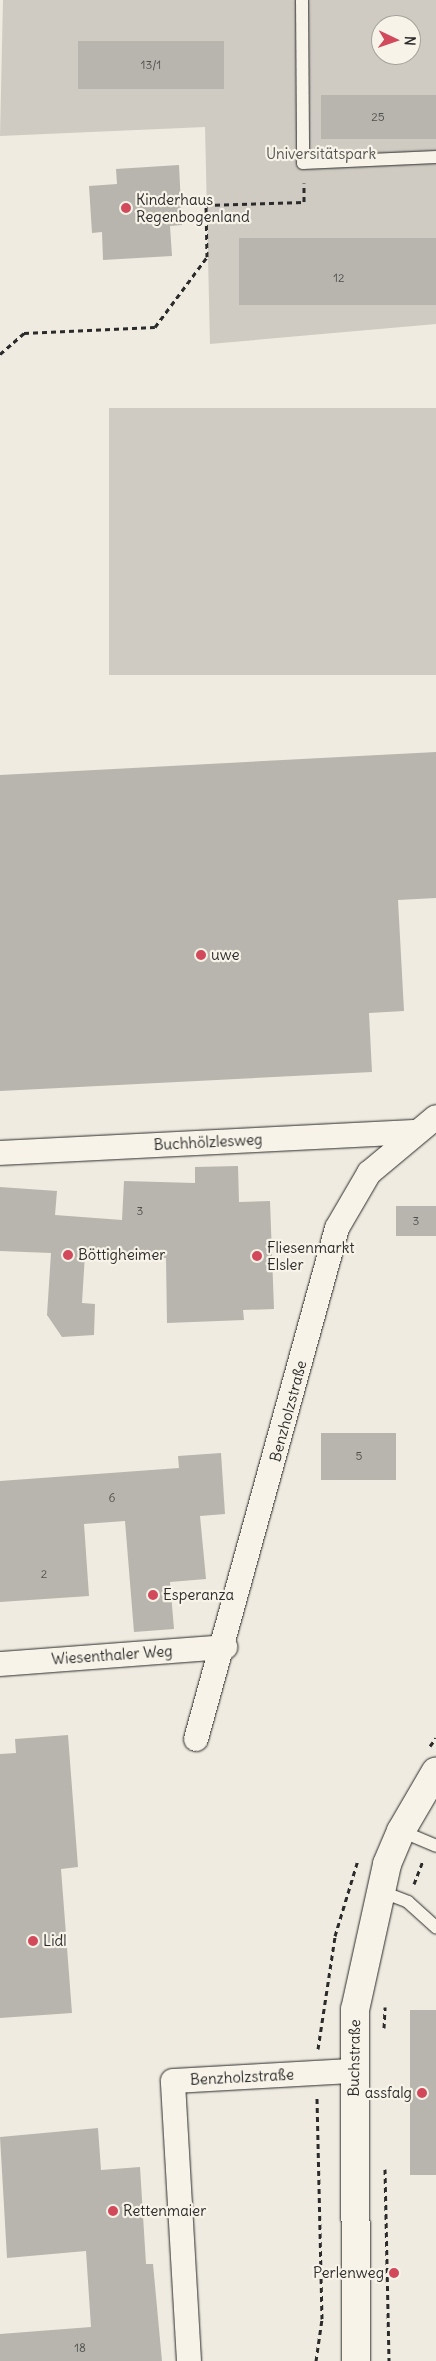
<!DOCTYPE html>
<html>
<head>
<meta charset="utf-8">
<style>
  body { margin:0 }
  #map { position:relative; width:436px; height:2361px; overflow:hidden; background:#efebe0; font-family:Delius,sans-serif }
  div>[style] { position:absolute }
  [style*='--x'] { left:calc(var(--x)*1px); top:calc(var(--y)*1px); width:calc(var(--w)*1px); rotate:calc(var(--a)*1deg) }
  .green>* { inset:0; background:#cfcbc2; transform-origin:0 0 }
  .building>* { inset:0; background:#b8b5ae; transform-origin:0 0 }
  .path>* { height:3px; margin-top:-1.5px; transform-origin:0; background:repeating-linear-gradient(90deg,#2b2b2b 0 5px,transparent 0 9px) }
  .roads { filter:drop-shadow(0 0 1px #2b2b2b) drop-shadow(0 0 1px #2b2b2b) }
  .lane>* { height:12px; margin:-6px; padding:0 6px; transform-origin:6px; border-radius:6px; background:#f7f3e8 }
  .street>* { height:24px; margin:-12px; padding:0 12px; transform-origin:12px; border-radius:12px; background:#f7f3e8 }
  .secondary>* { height:28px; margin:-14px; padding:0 14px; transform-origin:14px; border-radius:14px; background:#f7f3e8 }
  .dots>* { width:14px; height:14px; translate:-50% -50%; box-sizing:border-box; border:2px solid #f7f3e8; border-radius:50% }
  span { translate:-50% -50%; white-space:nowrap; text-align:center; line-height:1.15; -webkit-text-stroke:4.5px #f7f3e8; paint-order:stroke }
  .number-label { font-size:12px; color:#4e4e4c }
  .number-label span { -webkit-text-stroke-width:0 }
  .park-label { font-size:15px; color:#545351 }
  .poi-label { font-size:15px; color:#2b2b2b }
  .left { translate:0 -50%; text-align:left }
  .right { translate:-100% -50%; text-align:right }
  .street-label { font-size:15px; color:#2b2b2b }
  .north { position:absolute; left:371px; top:15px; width:50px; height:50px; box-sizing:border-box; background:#f7f3e8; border:1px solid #a5a39c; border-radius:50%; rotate:93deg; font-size:14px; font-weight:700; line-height:20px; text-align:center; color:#2b2b2b }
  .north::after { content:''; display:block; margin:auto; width:18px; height:22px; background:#d1495b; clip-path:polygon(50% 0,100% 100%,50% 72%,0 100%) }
</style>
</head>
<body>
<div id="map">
  <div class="green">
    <i style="clip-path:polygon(evenodd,3px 0,436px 0,436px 324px,210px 344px,205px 127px,0 136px,3px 0,381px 25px,411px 25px,411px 55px,381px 55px,381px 25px)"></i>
    <i style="left:436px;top:408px;width:267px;height:327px;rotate:90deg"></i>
  </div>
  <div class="building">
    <i style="left:224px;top:41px;width:48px;height:146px;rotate:90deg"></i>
    <i style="left:436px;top:95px;width:44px;height:115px;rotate:90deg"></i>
    <i style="clip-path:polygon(179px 165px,182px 225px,170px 226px,172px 256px,103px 260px,102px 232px,92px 233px,89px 186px,117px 184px,116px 169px)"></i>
    <i style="left:436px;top:238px;width:67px;height:197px;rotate:90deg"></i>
    <i style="clip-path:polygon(436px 752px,436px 898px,398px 900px,404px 1011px,369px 1013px,372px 1072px,0 1091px,0 775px)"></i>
    <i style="clip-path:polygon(238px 1166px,239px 1202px,270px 1201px,274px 1309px,243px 1310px,244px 1320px,167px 1323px,166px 1258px,85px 1254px,82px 1303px,95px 1304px,94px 1335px,62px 1337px,47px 1315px,51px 1253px,0 1251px,0 1187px,57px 1191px,55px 1215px,122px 1220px,124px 1181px,195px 1183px,195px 1167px)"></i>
    <i style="left:436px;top:1206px;width:30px;height:40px;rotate:90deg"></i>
    <i style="left:321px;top:1433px;width:75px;height:47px"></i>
    <i style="clip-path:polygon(221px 1453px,225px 1514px,200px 1516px,206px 1579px,170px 1582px,174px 1629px,134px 1632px,125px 1521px,84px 1524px,89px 1596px,0 1602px,0 1481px,179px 1468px,178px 1456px)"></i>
    <i style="clip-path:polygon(68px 1735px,78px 1867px,61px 1869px,72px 2013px,0 2018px,0 1754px,16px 1753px,15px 1739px)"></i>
    <i style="left:410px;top:2010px;width:26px;height:165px"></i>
    <i style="clip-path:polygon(98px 2128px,101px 2170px,140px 2167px,146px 2264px,153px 2264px,162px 2361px,0 2361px,0 2334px,91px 2327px,86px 2251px,7px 2258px,0 2137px)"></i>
  </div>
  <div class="path">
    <i style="--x:0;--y:354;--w:32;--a:-41"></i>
    <i style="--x:24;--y:333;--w:131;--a:-2.6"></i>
    <i style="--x:155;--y:327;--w:87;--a:-53.4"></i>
    <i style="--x:207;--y:257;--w:52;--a:-91.1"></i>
    <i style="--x:206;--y:205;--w:98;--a:-1.8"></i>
    <i style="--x:304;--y:202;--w:19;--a:-90"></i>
    <i style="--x:430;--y:1746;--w:10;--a:-53"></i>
    <i style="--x:414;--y:1884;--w:26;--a:-69"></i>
    <i style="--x:384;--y:2028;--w:21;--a:-87"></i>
    <i style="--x:318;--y:2049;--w:114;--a:-81.4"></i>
    <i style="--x:335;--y:1936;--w:79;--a:-73.2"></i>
    <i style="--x:385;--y:2169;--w:192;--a:88.8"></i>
    <i style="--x:316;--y:2361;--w:42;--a:-81.9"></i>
    <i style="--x:322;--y:2319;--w:221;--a:-91.3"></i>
  </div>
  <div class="roads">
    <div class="lane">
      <i style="--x:302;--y:0;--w:163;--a:89.6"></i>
      <i style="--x:303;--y:163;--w:133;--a:-2.6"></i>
      <i style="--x:401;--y:1831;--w:38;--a:23"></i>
      <i style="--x:380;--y:1891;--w:30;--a:21"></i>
      <i style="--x:408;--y:1902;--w:38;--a:42"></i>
    </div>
    <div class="street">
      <i style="--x:0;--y:1153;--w:417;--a:-2.9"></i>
      <i style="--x:0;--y:1664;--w:226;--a:-4.3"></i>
      <i style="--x:196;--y:1739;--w:530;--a:-74.57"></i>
      <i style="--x:337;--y:1228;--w:64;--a:-59.8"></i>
      <i style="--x:369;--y:1173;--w:87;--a:-39.9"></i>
      <i style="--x:189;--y:2361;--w:280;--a:-93.3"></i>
      <i style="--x:173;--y:2081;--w:179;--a:-3.2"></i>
    </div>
    <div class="secondary">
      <i style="--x:356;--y:2361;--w:351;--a:-90.2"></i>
      <i style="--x:355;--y:2010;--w:149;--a:-77.6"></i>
      <i style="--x:387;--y:1864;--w:36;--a:-67"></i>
      <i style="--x:401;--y:1831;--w:69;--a:-59.7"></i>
    </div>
  </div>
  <div class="dots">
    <i style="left:126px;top:208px;background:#d1495b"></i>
    <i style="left:201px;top:955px;background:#d1495b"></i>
    <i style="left:68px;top:1255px;background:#d1495b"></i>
    <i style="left:257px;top:1256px;background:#d1495b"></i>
    <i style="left:153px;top:1595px;background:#d1495b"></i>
    <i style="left:33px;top:1941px;background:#d1495b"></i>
    <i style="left:422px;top:2093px;background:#d1495b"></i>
    <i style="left:113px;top:2211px;background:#d1495b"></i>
    <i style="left:394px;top:2273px;background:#d1495b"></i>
  </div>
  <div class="number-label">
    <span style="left:151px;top:65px">13/1</span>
    <span style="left:378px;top:117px">25</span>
    <span style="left:339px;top:278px">12</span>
    <span style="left:140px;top:1211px">3</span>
    <span style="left:416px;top:1221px">3</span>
    <span style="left:359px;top:1456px">5</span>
    <span style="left:112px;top:1498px">6</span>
    <span style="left:44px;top:1574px">2</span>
    <span style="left:80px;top:2348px">18</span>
  </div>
  <div class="park-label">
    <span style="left:321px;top:154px">Universitätspark</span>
  </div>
  <div class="poi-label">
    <span class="left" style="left:136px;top:208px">Kinderhaus<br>Regenbogenland</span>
    <span class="left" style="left:211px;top:955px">uwe</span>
    <span class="left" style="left:267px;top:1256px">Fliesenmarkt<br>Elsler</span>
    <span class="left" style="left:78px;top:1255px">Böttigheimer</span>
    <span class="left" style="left:163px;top:1595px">Esperanza</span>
    <span class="left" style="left:43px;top:1941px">Lidl</span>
    <span class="right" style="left:412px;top:2093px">assfalg</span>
    <span class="left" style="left:123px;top:2211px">Rettenmaier</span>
    <span class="right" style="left:384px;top:2273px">Perlenweg</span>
  </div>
  <div class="street-label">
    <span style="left:208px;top:1142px;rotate:-3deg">Buchhölzlesweg</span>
    <span style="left:288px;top:1411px;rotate:-75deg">Benzholzstraße</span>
    <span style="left:112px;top:1655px;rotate:-4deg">Wiesenthaler Weg</span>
    <span style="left:354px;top:2058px;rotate:-89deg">Buchstraße</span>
    <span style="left:242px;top:2077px;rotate:-3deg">Benzholzstraße</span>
  </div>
  <div class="north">N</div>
</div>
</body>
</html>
